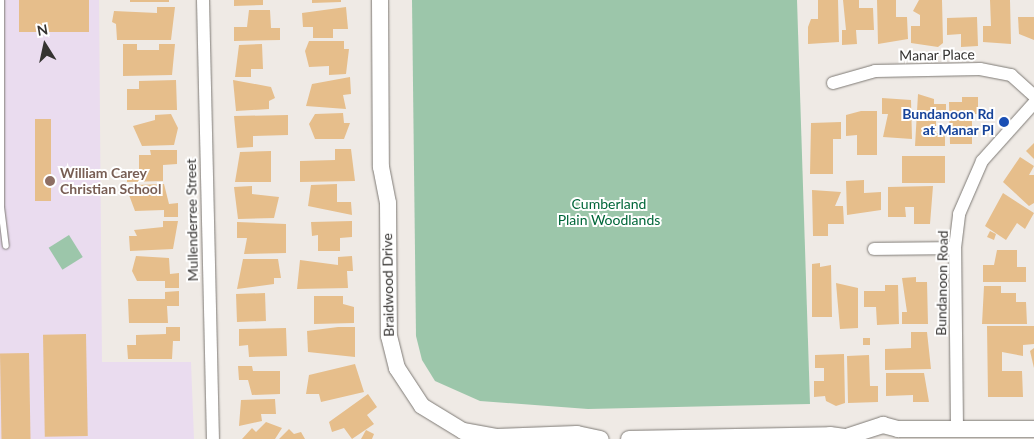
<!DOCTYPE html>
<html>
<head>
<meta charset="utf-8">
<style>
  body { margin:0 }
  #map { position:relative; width:1034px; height:439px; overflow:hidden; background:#efeae5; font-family:Lato,sans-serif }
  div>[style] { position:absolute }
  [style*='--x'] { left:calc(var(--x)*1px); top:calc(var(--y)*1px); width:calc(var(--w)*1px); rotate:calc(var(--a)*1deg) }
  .education>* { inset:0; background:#eadcef }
  .green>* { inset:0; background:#9cc6aa; transform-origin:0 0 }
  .building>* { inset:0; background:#e6be8b; transform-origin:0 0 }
  .roads { filter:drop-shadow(0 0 1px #7e7a75) drop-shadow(0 0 1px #7e7a75) }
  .service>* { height:6px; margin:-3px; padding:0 3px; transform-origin:3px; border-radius:3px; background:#fff }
  .minor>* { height:12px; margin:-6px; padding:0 6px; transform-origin:6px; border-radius:6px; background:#fff }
  .tertiary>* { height:16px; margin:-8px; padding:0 8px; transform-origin:8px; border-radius:8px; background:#fff }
  .dots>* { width:14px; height:14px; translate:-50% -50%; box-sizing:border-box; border:2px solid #fff; border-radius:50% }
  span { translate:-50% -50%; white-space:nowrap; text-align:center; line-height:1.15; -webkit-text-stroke:4px #fff; paint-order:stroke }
  .street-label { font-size:14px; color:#353331 }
  .transit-label { font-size:14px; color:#164399; font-weight:700 }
  .right { translate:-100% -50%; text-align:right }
  .education-label { font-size:14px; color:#785e54; font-weight:700 }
  .left { translate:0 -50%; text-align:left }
  .park-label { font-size:14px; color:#006639 }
  .north { position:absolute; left:20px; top:20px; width:50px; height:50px; -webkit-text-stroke:4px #fff; paint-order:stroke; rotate:350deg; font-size:14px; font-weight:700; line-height:20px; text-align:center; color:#353331 }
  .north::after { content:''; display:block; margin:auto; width:18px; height:22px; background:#353331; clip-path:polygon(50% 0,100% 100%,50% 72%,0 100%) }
</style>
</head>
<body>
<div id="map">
  <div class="education">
    <i style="clip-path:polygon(0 0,99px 0,102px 362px,191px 362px,194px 439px,0 439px)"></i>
  </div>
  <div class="green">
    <i style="clip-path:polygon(412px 0,797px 0,810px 404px,588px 409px,480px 401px,435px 381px,422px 360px,416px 336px)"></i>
    <i style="left:69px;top:235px;width:26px;height:24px;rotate:58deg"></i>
  </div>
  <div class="building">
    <i style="left:19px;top:0;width:70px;height:32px"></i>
    <i style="left:130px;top:0;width:39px;height:2px"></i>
    <i style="clip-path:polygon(234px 0,263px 0,263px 5px,234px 6px)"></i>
    <i style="clip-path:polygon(312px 0,341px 0,341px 2px,312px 3px)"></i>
    <i style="clip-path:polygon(818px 0,838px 0,839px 42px,808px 44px,808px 27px,811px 19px,818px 19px)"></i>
    <i style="clip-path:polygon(843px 0,859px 0,859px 8px,873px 8px,874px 30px,856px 30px,857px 44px,842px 45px,842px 30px,846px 30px)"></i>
    <i style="clip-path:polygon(877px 0,896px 0,896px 17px,907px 17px,908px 39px,878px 44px)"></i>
    <i style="clip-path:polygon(919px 0,942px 0,943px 43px,938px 47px,911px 43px,911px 26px,920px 26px,920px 15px,913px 11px)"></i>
    <i style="clip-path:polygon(990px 0,1010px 0,1011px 44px,983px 42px,983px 26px,991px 26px)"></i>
    <i style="clip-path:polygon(157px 7px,175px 7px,171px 40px,117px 40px,116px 24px,112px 22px,114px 11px,157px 13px)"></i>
    <i style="clip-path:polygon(346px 7px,348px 29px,333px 29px,333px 38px,313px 38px,313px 27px,303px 27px,302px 13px)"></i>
    <i style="clip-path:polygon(249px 10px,270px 10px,271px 28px,280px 28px,280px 40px,234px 41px,234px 27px,247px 27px)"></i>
    <i style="clip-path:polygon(977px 17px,978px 46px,961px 47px,961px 34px,947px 35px,947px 18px)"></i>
    <i style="clip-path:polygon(1018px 17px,1034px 17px,1034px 40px,1019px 34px)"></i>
    <i style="clip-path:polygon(309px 41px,344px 41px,344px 49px,349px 49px,346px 74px,329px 75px,329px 66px,309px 67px,305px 51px)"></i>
    <i style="clip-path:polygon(123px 44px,137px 44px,137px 50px,159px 50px,159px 44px,175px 44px,172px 75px,123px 76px)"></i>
    <i style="clip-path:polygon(262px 44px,263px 69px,251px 69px,251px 77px,235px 77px,239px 45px)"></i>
    <i style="clip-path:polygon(350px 77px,351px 94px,343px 95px,346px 109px,306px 106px,312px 84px)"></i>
    <i style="clip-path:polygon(176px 80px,177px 110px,127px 110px,127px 89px,139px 89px,139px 81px)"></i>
    <i style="clip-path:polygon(233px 80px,271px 87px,275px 98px,269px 101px,269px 109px,236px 111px)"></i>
    <i style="clip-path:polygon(918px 94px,934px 99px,934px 104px,946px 104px,946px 120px,936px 121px,936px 133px,945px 133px,945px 146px,915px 146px)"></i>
    <i style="clip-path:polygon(962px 97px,978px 97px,978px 114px,972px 114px,972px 144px,950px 144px,949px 102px,962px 102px)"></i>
    <i style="clip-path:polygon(882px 98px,911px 100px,912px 139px,883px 137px,888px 114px,882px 114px)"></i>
    <i style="clip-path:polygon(861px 111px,877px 111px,877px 155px,857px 155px,857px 135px,846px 136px,846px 115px)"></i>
    <i style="clip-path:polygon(343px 113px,344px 123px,350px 123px,344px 139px,315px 139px,309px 124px,315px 114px)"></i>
    <i style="clip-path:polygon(171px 114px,178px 128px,174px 145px,142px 146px,133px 126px,155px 120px,155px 115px)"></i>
    <i style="clip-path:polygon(288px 115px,288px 135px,253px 136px,253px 147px,237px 148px,234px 116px)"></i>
    <i style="left:35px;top:119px;width:16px;height:82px"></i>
    <i style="clip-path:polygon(841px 122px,841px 139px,833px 139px,833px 174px,810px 174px,811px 123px)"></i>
    <i style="clip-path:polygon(1034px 143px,1034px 159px,1026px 151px)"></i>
    <i style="clip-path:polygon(335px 149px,351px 149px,355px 181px,300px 182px,300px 161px,335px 160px)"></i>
    <i style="clip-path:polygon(150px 150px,177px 150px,177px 164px,163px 165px,163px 181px,127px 182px,127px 171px,139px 171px,139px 155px,151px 155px)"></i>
    <i style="clip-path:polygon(271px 151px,271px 182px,235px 182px,240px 152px)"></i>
    <i style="left:902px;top:156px;width:43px;height:27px"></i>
    <i style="clip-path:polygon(1020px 157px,1034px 166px,1029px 175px,1034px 175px,1034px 203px,1029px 206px,1003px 182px)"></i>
    <i style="clip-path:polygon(864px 180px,864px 193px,881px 192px,881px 210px,847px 215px,846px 181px)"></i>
    <i style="clip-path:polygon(164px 184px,169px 204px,178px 203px,178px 217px,164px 217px,164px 210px,135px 211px,129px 195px,134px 185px)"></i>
    <i style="clip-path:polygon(337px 184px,337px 202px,351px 202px,352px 215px,308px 206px,311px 185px)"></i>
    <i style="clip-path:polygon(252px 186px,252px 194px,279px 197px,274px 218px,238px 219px,234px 187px)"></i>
    <i style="clip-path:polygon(933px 186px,930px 224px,914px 224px,914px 207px,905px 207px,906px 217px,888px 217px,888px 187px)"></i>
    <i style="clip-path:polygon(812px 190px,841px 192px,835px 206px,843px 206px,844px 224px,828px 224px,828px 236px,813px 236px)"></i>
    <i style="clip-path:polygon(1003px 193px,1034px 213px,1025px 229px,1017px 223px,1006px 240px,985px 226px)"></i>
    <i style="clip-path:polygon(163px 221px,178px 221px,173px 249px,130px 251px,129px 236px,137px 236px,134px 230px,163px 227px)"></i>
    <i style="clip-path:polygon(352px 221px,352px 237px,340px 238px,340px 251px,318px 251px,318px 235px,312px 236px,311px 222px)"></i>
    <i style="clip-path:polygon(237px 222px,286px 224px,286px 253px,244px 254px,247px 238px,237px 238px)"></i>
    <i style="clip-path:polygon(990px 231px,996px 234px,994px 240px,987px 237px)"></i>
    <i style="clip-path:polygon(997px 250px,1017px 250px,1017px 267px,1026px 267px,1026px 282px,983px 282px,983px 265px,994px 265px)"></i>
    <i style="clip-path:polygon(136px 256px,169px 258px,170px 274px,179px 273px,179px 288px,165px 288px,165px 281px,137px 281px,132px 271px)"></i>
    <i style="clip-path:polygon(352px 256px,353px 271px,347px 271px,348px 288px,297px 289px,300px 260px,338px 265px,338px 257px)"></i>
    <i style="clip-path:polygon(243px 259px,278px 259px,281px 278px,274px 278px,274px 284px,237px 289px)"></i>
    <i style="clip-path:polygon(820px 263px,820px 267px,831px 265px,832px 317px,812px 317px,812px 264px)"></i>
    <i style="clip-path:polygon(916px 277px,916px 282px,927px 282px,928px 324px,902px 324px,902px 312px,907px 312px,902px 278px)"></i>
    <i style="clip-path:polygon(836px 283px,858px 288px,858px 328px,840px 329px)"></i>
    <i style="clip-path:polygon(885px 285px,898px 285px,899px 324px,877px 325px,876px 307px,864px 307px,864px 291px,885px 291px)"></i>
    <i style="clip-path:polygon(984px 286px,1001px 286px,1001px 293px,1016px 293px,1016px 302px,1026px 302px,1027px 324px,982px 324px)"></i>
    <i style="clip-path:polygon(179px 291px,179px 306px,167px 306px,168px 323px,129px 323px,128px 299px,165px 299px,165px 292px)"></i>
    <i style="left:265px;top:293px;width:28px;height:29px;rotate:88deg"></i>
    <i style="clip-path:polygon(314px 296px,343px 296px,343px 304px,354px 307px,354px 323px,314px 324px)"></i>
    <i style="clip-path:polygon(987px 326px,1034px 326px,1034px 344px,1023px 345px,1023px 356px,1002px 352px,1002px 371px,1022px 371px,1023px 397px,988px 397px)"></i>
    <i style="clip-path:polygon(166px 327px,180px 327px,180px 341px,173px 341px,172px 359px,128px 359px,127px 345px,136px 345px,136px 335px,166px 334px)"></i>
    <i style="clip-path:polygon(338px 327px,355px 327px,355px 357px,308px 352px,307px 331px)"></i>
    <i style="clip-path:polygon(286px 328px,287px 356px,249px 357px,248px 345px,239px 346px,239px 329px)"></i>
    <i style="clip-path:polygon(911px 332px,927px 332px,931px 369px,885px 370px,885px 349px,911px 348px)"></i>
    <i style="left:86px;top:334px;width:102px;height:43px;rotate:89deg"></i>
    <i style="left:863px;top:338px;width:7px;height:7px"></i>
    <i style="clip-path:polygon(1034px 348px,1034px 368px,1030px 351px)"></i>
    <i style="left:29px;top:353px;width:86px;height:29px;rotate:89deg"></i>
    <i style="clip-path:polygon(844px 354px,845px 403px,836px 406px,826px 401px,825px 396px,814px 397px,814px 381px,824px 381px,824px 368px,815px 368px,815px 355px)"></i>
    <i style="clip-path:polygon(869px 355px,870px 386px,878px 386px,878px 402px,848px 403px,847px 356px)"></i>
    <i style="clip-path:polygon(355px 364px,364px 392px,321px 402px,319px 394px,306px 394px,309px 375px)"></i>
    <i style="clip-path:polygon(238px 366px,252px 366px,253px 371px,280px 371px,280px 394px,252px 395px,248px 380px,239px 380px)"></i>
    <i style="clip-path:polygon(886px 373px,924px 373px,929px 402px,913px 402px,913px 395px,886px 396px)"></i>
    <i style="clip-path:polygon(368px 394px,377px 407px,367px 415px,374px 424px,352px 439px,344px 428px,332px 432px,329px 422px)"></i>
    <i style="clip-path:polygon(275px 399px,276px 414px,261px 414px,262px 421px,239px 426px,241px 400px)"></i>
    <i style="clip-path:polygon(266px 422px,282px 428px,275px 439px,242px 439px,252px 428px,256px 432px)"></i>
    <i style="clip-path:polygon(289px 429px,294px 434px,301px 432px,305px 439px,279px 439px)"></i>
    <i style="clip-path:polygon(366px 430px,374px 434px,372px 439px,361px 439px)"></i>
  </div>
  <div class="roads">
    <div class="service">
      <i style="--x:1;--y:0;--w:207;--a:90"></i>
      <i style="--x:1;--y:207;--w:39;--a:83"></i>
    </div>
    <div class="minor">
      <i style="--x:203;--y:0;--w:439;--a:88.7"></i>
      <i style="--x:833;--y:83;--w:44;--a:-15.9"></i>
      <i style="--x:875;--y:71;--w:105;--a:-1.1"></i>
      <i style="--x:980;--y:69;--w:32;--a:11"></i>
      <i style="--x:1011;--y:75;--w:31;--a:42"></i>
      <i style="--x:874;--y:249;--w:81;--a:-0.7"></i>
      <i style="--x:957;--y:428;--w:180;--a:-90.6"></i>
      <i style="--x:955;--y:248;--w:34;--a:-83"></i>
      <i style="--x:959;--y:214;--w:58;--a:-66.5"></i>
      <i style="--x:982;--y:161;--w:78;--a:-48.1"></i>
    </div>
    <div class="tertiary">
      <i style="--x:380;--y:0;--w:167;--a:89.7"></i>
      <i style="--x:381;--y:167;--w:37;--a:79"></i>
      <i style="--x:388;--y:203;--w:133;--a:89.6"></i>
      <i style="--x:389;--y:336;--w:33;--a:76"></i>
      <i style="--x:397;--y:368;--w:45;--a:56.7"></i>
      <i style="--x:422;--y:406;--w:48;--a:31.4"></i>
      <i style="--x:463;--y:431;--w:35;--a:10"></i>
      <i style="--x:497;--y:437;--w:80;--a:-2.1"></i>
      <i style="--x:577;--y:434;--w:24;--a:12"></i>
      <i style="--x:849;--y:436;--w:36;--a:-18"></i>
      <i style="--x:883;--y:425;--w:16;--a:15"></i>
      <i style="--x:898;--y:429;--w:136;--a:0"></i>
      <i style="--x:629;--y:439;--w:201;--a:-1.1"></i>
      <i style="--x:830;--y:435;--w:27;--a:8"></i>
    </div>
  </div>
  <div class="dots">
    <i style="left:1004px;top:122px;background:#1a4fb4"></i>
    <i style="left:50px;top:181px;background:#8d6e63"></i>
  </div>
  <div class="street-label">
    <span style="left:937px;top:55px;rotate:-1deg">Manar Place</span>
    <span style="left:192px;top:220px;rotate:-91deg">Mullenderree Street</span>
    <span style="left:942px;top:283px;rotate:-89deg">Bundanoon Road</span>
    <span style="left:388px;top:285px;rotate:-91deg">Braidwood Drive</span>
  </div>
  <div class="transit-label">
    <span class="right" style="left:994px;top:122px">Bundanoon Rd<br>at Manar Pl</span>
  </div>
  <div class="education-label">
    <span class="left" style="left:60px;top:181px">William Carey<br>Christian School</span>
  </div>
  <div class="park-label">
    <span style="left:609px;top:212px">Cumberland<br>Plain Woodlands</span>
  </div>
  <div class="north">N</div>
</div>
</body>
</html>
